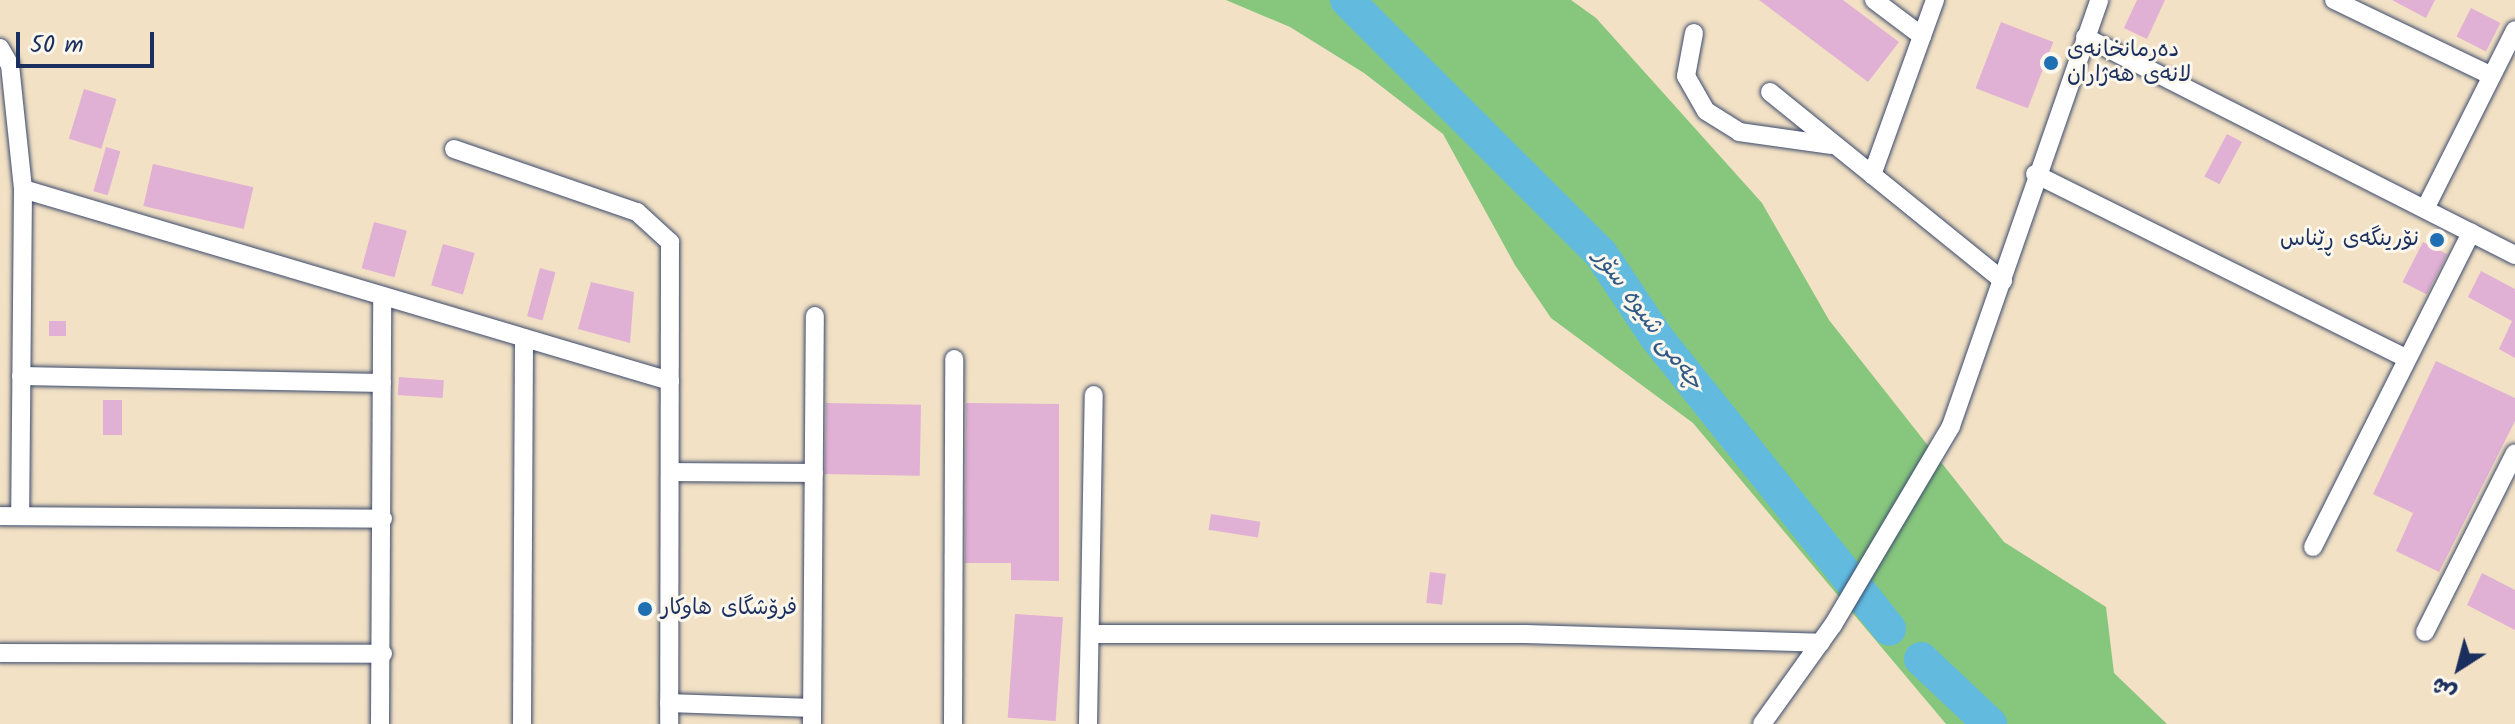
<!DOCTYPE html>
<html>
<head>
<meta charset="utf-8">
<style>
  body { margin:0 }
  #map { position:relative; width:2515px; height:724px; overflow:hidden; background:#f2e1c4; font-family:Kalam,"Playpen Sans Arabic",sans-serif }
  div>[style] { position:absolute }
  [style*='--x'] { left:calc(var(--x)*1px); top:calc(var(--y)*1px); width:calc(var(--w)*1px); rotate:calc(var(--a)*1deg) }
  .green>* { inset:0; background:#87c67d }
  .river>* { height:34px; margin:-17px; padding:0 17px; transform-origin:17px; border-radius:17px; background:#62bbdf }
  .building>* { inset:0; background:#e1b0d5; transform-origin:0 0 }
  .roads { filter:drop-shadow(0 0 2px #3b4a6d) drop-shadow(0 0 2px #3b4a6d) }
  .minor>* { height:18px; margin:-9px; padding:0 9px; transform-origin:9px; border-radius:9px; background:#fff }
  .dots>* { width:22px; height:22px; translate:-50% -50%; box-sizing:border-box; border:4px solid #fbf7ec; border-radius:50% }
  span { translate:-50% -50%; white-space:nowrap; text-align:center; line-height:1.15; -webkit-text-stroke:6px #fbf7ec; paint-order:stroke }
  .poi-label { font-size:22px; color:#1b2f5e }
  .left { translate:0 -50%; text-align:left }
  .right { translate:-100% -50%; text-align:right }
  .water-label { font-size:24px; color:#305985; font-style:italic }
  .north { position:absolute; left:2419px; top:628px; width:80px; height:80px; -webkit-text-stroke:6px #fbf7ec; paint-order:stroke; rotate:216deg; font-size:22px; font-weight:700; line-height:32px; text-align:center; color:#1b2f5e }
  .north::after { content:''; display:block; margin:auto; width:28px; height:36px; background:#1b2f5e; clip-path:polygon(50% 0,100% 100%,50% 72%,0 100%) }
  .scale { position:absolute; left:16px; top:32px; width:138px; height:36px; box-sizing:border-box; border:4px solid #1b2f5e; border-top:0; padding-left:10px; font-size:24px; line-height:28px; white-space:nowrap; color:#1b2f5e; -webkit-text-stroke:6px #fbf7ec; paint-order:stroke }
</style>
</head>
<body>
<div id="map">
  <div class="green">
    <i style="clip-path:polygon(1226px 0,1571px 0,1596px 18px,1762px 203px,1829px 320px,2004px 542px,2106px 607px,2114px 673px,2167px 724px,1946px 724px,1693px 423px,1551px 318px,1515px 265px,1443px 134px,1364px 73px,1290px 27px)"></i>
  </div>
  <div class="river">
    <i style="--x:1347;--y:0;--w:359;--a:45"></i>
    <i style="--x:1601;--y:254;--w:101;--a:56.3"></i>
    <i style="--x:1657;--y:338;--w:372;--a:51.4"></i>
    <i style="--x:1921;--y:659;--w:95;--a:43.3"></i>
  </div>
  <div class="building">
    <i style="clip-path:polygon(1759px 0,1843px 0,1899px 42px,1868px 82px)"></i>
    <i style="clip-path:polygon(2137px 0,2165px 0,2147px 39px,2124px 28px)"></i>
    <i style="clip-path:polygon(2392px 0,2435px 0,2426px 18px)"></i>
    <i style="left:2471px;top:8px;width:33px;height:32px;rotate:27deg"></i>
    <i style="left:2001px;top:22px;width:56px;height:71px;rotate:21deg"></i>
    <i style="left:84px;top:89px;width:34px;height:52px;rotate:17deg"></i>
    <i style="left:2227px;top:134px;width:17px;height:48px;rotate:28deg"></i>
    <i style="left:106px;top:147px;width:15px;height:46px;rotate:16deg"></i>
    <i style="left:153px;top:164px;width:103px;height:43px;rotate:13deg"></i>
    <i style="left:374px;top:222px;width:34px;height:48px;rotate:15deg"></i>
    <i style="left:2423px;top:242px;width:27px;height:45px;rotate:27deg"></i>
    <i style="left:443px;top:244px;width:33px;height:43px;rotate:16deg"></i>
    <i style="left:540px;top:268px;width:16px;height:50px;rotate:15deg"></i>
    <i style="clip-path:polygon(2481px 271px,2515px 289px,2515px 358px,2499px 349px,2512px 321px,2468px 297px)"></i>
    <i style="clip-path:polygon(591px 282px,634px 292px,630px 343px,578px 329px)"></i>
    <i style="left:49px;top:321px;width:17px;height:15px"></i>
    <i style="clip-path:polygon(2436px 361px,2515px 398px,2515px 421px,2439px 572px,2396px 551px,2413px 513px,2373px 494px)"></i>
    <i style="left:399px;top:377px;width:45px;height:18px;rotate:4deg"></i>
    <i style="left:103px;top:400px;width:19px;height:35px"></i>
    <i style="left:826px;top:403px;width:95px;height:71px;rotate:1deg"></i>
    <i style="clip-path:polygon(966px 403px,1059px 404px,1059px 581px,1011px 580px,1011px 563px,965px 563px)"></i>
    <i style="left:1211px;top:514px;width:50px;height:16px;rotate:9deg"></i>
    <i style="left:1430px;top:572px;width:16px;height:31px;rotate:7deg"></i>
    <i style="clip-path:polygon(2482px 573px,2515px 590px,2515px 630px,2467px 605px)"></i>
    <i style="left:1015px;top:614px;width:48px;height:104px;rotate:4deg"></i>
  </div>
  <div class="roads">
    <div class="minor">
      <i style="--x:1874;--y:0;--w:60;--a:36.9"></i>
      <i style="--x:2334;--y:0;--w:175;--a:25.7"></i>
      <i style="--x:1694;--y:33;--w:44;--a:100.5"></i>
      <i style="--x:1686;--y:76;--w:40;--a:60.3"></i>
      <i style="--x:1706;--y:111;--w:39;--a:32"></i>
      <i style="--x:1739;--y:132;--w:92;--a:8.1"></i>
      <i style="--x:2085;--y:37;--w:482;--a:26.9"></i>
      <i style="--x:0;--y:48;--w:20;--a:60"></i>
      <i style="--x:10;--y:65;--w:125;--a:84"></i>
      <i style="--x:23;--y:189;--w:327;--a:90.5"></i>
      <i style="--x:1770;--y:92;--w:300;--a:39"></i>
      <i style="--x:454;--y:149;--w:194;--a:19"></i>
      <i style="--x:637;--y:212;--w:45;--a:42.3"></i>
      <i style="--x:670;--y:242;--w:482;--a:90.1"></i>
      <i style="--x:2035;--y:174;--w:415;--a:26.4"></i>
      <i style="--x:1872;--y:175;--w:186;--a:-70.2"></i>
      <i style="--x:23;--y:189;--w:675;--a:16.53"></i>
      <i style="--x:2425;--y:209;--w:200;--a:-63.3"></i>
      <i style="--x:21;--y:376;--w:361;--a:1.1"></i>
      <i style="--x:670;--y:472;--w:144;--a:0.4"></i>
      <i style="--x:0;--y:516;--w:383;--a:0.4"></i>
      <i style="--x:2313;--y:547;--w:352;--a:-63.3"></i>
      <i style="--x:2425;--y:632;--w:200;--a:-63.3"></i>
      <i style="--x:1090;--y:634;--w:435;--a:0"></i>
      <i style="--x:1525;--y:634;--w:296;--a:1.7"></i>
      <i style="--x:0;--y:653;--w:383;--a:0.1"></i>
      <i style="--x:669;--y:703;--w:143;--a:2"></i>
      <i style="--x:380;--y:724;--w:428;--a:-89.7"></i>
      <i style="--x:522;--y:724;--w:386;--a:-89.7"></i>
      <i style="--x:812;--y:724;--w:408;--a:-89.6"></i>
      <i style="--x:953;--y:724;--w:365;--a:-89.8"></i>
      <i style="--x:1088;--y:724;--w:329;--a:-89"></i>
      <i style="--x:1762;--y:724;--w:122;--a:-54.4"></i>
      <i style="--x:1833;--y:625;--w:231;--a:-59.3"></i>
      <i style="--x:1951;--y:426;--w:451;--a:-70.8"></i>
    </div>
  </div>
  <div class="dots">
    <i style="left:2051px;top:63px;background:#1f6fb2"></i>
    <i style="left:2437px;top:240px;background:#1f6fb2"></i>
    <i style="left:645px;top:609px;background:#1f6fb2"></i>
  </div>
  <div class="poi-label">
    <span class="left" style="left:2067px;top:63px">دەرمانخانەی<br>لانەی هەژاران</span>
    <span class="right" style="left:2419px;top:240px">نۆرینگەی ڕێناس</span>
    <span class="left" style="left:661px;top:609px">فرۆشگای ھاوکار</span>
  </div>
  <div class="water-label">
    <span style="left:1648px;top:320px;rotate:54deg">چەمی شیوە سۆر</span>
  </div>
  <div class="north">ش</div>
  <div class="scale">50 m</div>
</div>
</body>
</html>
